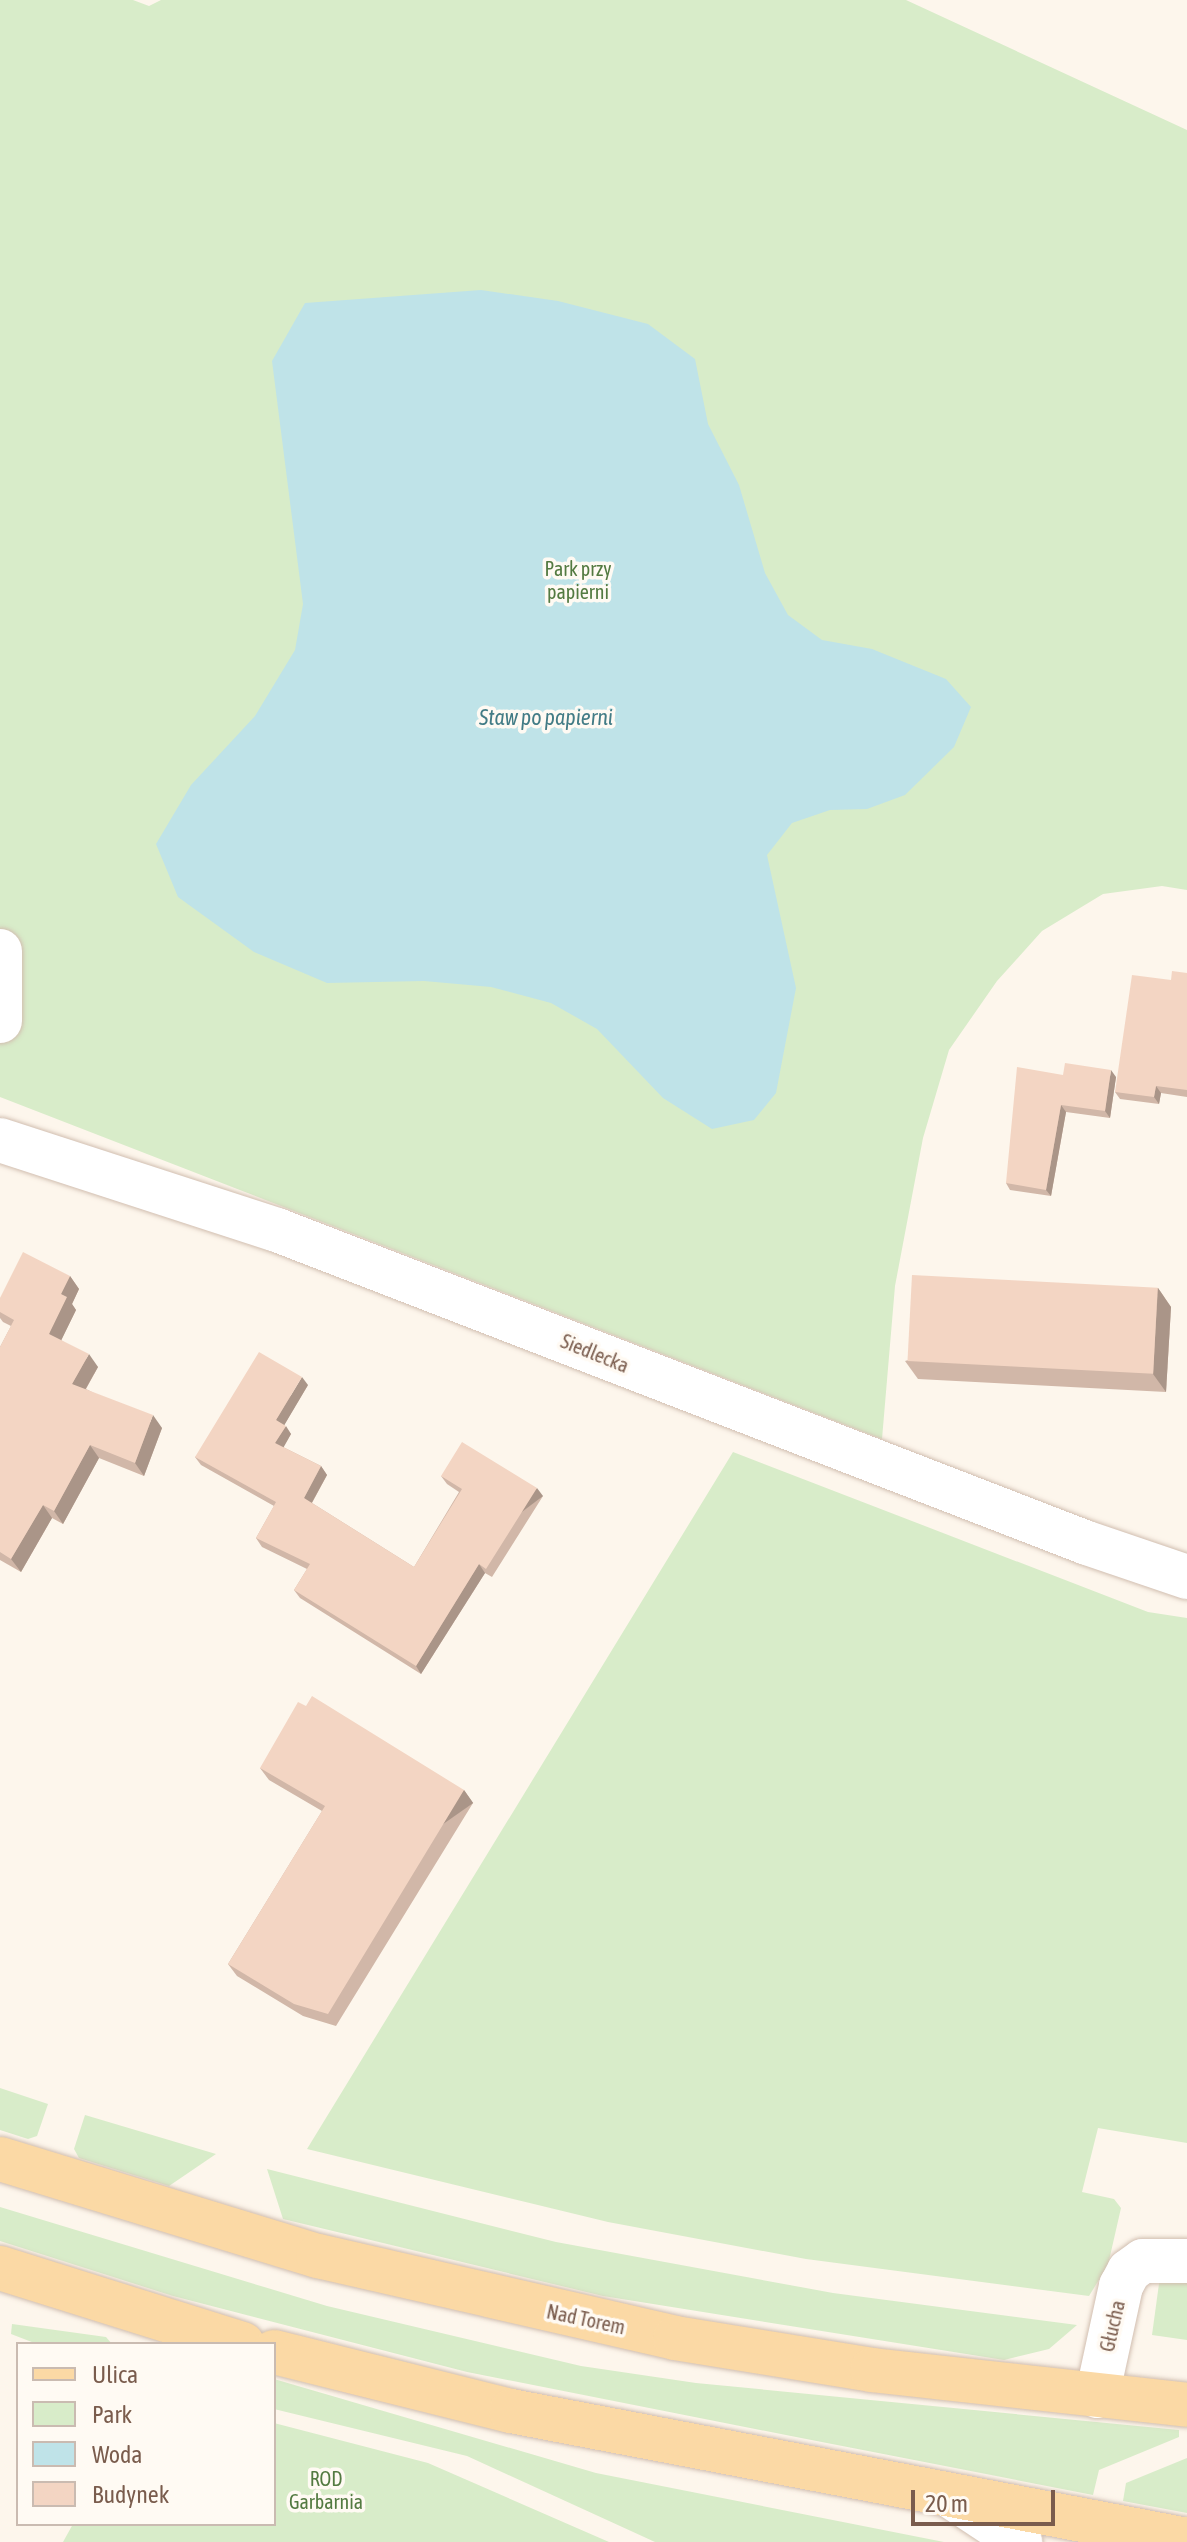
<!DOCTYPE html>
<html>
<head>
<meta charset="utf-8">
<style>
  body { margin:0 }
  #map { position:relative; width:1187px; height:2542px; overflow:hidden; background:#fdf6ec; font-family:"Asap Condensed",sans-serif }
  div>[style] { position:absolute }
  [style*='--x'] { left:calc(var(--x)*1px); top:calc(var(--y)*1px); width:calc(var(--w)*1px); rotate:calc(var(--a)*1deg) }
  .green>* { inset:0; background:#d8ecc9 }
  .water>* { inset:0; background:#bfe3e8 }
  .roads { filter:drop-shadow(0 0 2px #d1beb0) drop-shadow(0 0 2px #d1beb0) }
  .minor>* { height:44px; margin:-22px; padding:0 22px; transform-origin:22px; border-radius:22px; background:#fff }
  .major>* { height:44px; margin:-22px; padding:0 22px; transform-origin:22px; border-radius:22px; background:#fbd9a5 }
  .wall>* { inset:0; background:#d1b7a8 }
  .shaded-wall>* { inset:0; background:#aa9588; transform-origin:0 0 }
  .building>* { inset:0; background:#f3d5c3; transform-origin:0 0 }
  span { translate:-50% -50%; white-space:nowrap; text-align:center; line-height:1.15; -webkit-text-stroke:7px #fffaf3; paint-order:stroke }
  .park-label { font-size:20px; color:#537a41 }
  .street-label { font-size:20px; color:#7a5c4d }
  .water-label { font-size:22px; color:#437c86; font-style:italic }
  .legend { position:absolute; left:16px; top:2342px; width:260px; height:184px; box-sizing:border-box; background:#fffaf3; border:2px solid #cabbb1; margin:0; padding:10px 14px; list-style:none; font-size:24px; color:#7a5c4d }
  .legend li { display:flex; align-items:center; gap:16px; height:40px }
  .legend b { width:40px; border:2px solid #cabbb1 }
  .scale { position:absolute; left:911px; top:2490px; width:144px; height:36px; box-sizing:border-box; border:4px solid #7a5c4d; border-top:0; padding-left:10px; font-size:24px; line-height:28px; white-space:nowrap; color:#7a5c4d; -webkit-text-stroke:6px #fffaf3; paint-order:stroke }
</style>
</head>
<body>
<div id="map">
  <div class="green">
    <i style="clip-path:polygon(0 0,133px 0,149px 6px,161px 0,906px 0,1187px 130px,1187px 890px,1162px 886px,1103px 894px,1042px 931px,997px 981px,949px 1050px,923px 1138px,895px 1286px,882px 1439px,0 1097px)"></i>
    <i style="clip-path:polygon(733px 1452px,1148px 1612px,1187px 1618px,1187px 2143px,1098px 2128px,1082px 2192px,1114px 2199px,1121px 2208px,1108px 2265px,1089px 2296px,806px 2259px,608px 2222px,307px 2149px)"></i>
    <i style="clip-path:polygon(0 2088px,48px 2104px,37px 2136px,28px 2139px,0 2130px)"></i>
    <i style="clip-path:polygon(85px 2115px,216px 2154px,169px 2186px,79px 2158px,74px 2149px)"></i>
    <i style="clip-path:polygon(267px 2169px,556px 2242px,833px 2293px,1077px 2325px,1049px 2349px,1004px 2360px,603px 2296px,283px 2219px)"></i>
    <i style="clip-path:polygon(0 2207px,327px 2306px,581px 2366px,696px 2383px,1179px 2430px,1179px 2437px,1099px 2470px,1093px 2495px,791px 2436px,467px 2372px,173px 2296px,0 2241px)"></i>
    <i style="clip-path:polygon(1161px 2269px,1187px 2272px,1187px 2340px,1152px 2335px)"></i>
    <i style="clip-path:polygon(12px 2324px,106px 2337px,112px 2344px,37px 2344px,11px 2334px)"></i>
    <i style="clip-path:polygon(274px 2379px,596px 2473px,944px 2542px,655px 2542px,467px 2456px,274px 2409px)"></i>
    <i style="clip-path:polygon(274px 2423px,428px 2463px,609px 2542px,63px 2542px,73px 2524px,274px 2524px)"></i>
    <i style="clip-path:polygon(1187px 2458px,1187px 2513px,1123px 2501px,1126px 2483px)"></i>
  </div>
  <div class="water">
    <i style="clip-path:polygon(481px 290px,558px 301px,648px 324px,695px 359px,708px 424px,739px 485px,765px 573px,788px 615px,822px 640px,872px 649px,946px 679px,971px 707px,954px 747px,905px 795px,867px 809px,830px 810px,792px 823px,767px 855px,796px 988px,776px 1093px,754px 1120px,712px 1129px,663px 1098px,597px 1029px,551px 1003px,491px 987px,424px 981px,327px 983px,254px 952px,178px 897px,156px 844px,191px 785px,255px 716px,295px 650px,303px 604px,272px 361px,305px 303px)"></i>
  </div>
  <div class="roads">
    <div class="minor">
      <i style="--x:0;--y:951;--w:70;--a:90"></i>
      <i style="--x:0;--y:1140;--w:291;--a:18"></i>
      <i style="--x:277;--y:1230;--w:868;--a:21.13"></i>
      <i style="--x:1087;--y:1543;--w:106;--a:18.8"></i>
      <i style="--x:1097;--y:2396;--w:113;--a:-77.7"></i>
      <i style="--x:1121;--y:2286;--w:17;--a:-62"></i>
      <i style="--x:1129;--y:2271;--w:17;--a:-36"></i>
      <i style="--x:1143;--y:2261;--w:44;--a:0"></i>
      <i style="--x:952;--y:2497;--w:82;--a:33.5"></i>
    </div>
    <div class="major">
      <i style="--x:0;--y:2159;--w:332;--a:17"></i>
      <i style="--x:318;--y:2256;--w:366;--a:12.9"></i>
      <i style="--x:675;--y:2338;--w:200;--a:9.2"></i>
      <i style="--x:872;--y:2370;--w:317;--a:6.3"></i>
      <i style="--x:0;--y:2268;--w:254;--a:17.4"></i>
      <i style="--x:274;--y:2352;--w:244;--a:14"></i>
      <i style="--x:511;--y:2411;--w:688;--a:10.8"></i>
    </div>
  </div>
  <div class="wall">
    <i style="clip-path:polygon(1187px 973px,1187px 1097px,1161px 1093px,1159px 1104px,1120px 1099px,1115px 1092px,1171px 980px)"></i>
    <i style="clip-path:polygon(1063px 1075px,1116px 1077px,1110px 1118px,1066px 1112px,1051px 1196px,1010px 1190px,1006px 1183px)"></i>
    <i style="clip-path:polygon(70px 1276px,79px 1289px,72px 1304px,76px 1310px,61px 1340px,98px 1367px,86px 1389px,162px 1428px,144px 1476px,99px 1458px,63px 1524px,52px 1518px,21px 1572px,0 1560px,0 1347px,11px 1326px,3px 1322px,0 1318px,0 1298px)"></i>
    <i style="clip-path:polygon(1158px 1288px,1171px 1307px,1166px 1392px,918px 1379px,905px 1361px)"></i>
    <i style="clip-path:polygon(308px 1385px,284px 1425px,291px 1434px,283px 1447px,321px 1466px,327px 1475px,312px 1503px,414px 1567px,459px 1492px,447px 1484px,441px 1476px,543px 1496px,492px 1577px,485px 1573px,421px 1674px,300px 1598px,294px 1590px,307px 1569px,262px 1547px,256px 1538px,274px 1506px,201px 1465px,195px 1457px)"></i>
    <i style="clip-path:polygon(260px 1768px,464px 1790px,473px 1803px,336px 2026px,303px 2016px,237px 1976px,228px 1964px,322px 1811px,269px 1780px)"></i>
  </div>
  <div class="shaded-wall">
    <i style="clip-path:polygon(1111px 1070px,1116px 1077px,1110px 1118px,1105px 1111px)"></i>
    <i style="clip-path:polygon(1156px 1086px,1161px 1093px,1159px 1104px,1154px 1097px)"></i>
    <i style="clip-path:polygon(1061px 1105px,1066px 1112px,1051px 1196px,1046px 1190px)"></i>
    <i style="clip-path:polygon(70px 1276px,79px 1289px,72px 1304px,76px 1310px,58px 1347px,49px 1334px,61px 1294px)"></i>
    <i style="clip-path:polygon(1158px 1288px,1171px 1307px,1166px 1392px,1153px 1374px)"></i>
    <i style="clip-path:polygon(89px 1354px,98px 1367px,81px 1397px,72px 1384px)"></i>
    <i style="clip-path:polygon(302px 1377px,308px 1385px,282px 1429px,276px 1420px)"></i>
    <i style="clip-path:polygon(153px 1415px,162px 1428px,144px 1476px,135px 1463px)"></i>
    <i style="clip-path:polygon(286px 1426px,291px 1434px,281px 1452px,275px 1443px)"></i>
    <i style="clip-path:polygon(90px 1445px,99px 1458px,63px 1524px,54px 1511px)"></i>
    <i style="clip-path:polygon(321px 1466px,327px 1475px,310px 1506px,304px 1498px)"></i>
    <i style="left:537px;top:1488px;width:10px;height:96px;rotate:53deg"></i>
    <i style="clip-path:polygon(43px 1505px,52px 1518px,21px 1572px,11px 1559px)"></i>
    <i style="clip-path:polygon(479px 1564px,485px 1573px,421px 1674px,416px 1666px)"></i>
    <i style="left:464px;top:1790px;width:16px;height:262px;rotate:55deg"></i>
  </div>
  <div class="building">
    <i style="clip-path:polygon(1172px 971px,1187px 973px,1187px 1090px,1156px 1086px,1154px 1097px,1115px 1092px,1132px 975px,1171px 980px)"></i>
    <i style="clip-path:polygon(1065px 1063px,1111px 1070px,1105px 1111px,1061px 1105px,1046px 1190px,1006px 1183px,1017px 1067px,1063px 1075px)"></i>
    <i style="clip-path:polygon(23px 1252px,70px 1276px,61px 1294px,67px 1297px,49px 1334px,89px 1354px,72px 1384px,153px 1415px,135px 1463px,90px 1445px,54px 1511px,43px 1505px,11px 1559px,0 1552px,0 1347px,14px 1320px,0 1312px,0 1298px)"></i>
    <i style="left:912px;top:1275px;width:246px;height:86px;rotate:3deg"></i>
    <i style="clip-path:polygon(259px 1352px,302px 1377px,276px 1420px,286px 1426px,275px 1443px,321px 1466px,304px 1498px,414px 1567px,462px 1489px,441px 1476px,462px 1442px,537px 1488px,486px 1569px,479px 1564px,416px 1666px,294px 1590px,310px 1564px,256px 1538px,276px 1502px,195px 1457px)"></i>
    <i style="clip-path:polygon(312px 1696px,464px 1790px,328px 2014px,294px 2004px,228px 1964px,325px 1806px,260px 1768px,298px 1702px,306px 1706px)"></i>
  </div>
  <div class="park-label">
    <span style="left:578px;top:580px">Park przy<br>papierni</span>
    <span style="left:326px;top:2490px">ROD<br>Garbarnia</span>
  </div>
  <div class="street-label">
    <span style="left:595px;top:1353px;rotate:22deg">Siedlecka</span>
    <span style="left:586px;top:2319px;rotate:12deg">Nad Torem</span>
    <span style="left:1112px;top:2326px;rotate:-77deg">Głucha</span>
  </div>
  <div class="water-label">
    <span style="left:546px;top:718px">Staw po papierni</span>
  </div>
  <ul class="legend">
  <li><b style="height:10px;background:#fbd9a5"></b>Ulica</li>
  <li><b style="height:22px;background:#d8ecc9"></b>Park</li>
  <li><b style="height:22px;background:#bfe3e8"></b>Woda</li>
  <li><b style="height:22px;background:#f3d5c3"></b>Budynek</li>
  </ul>
  <div class="scale">20 m</div>
</div>
</body>
</html>
